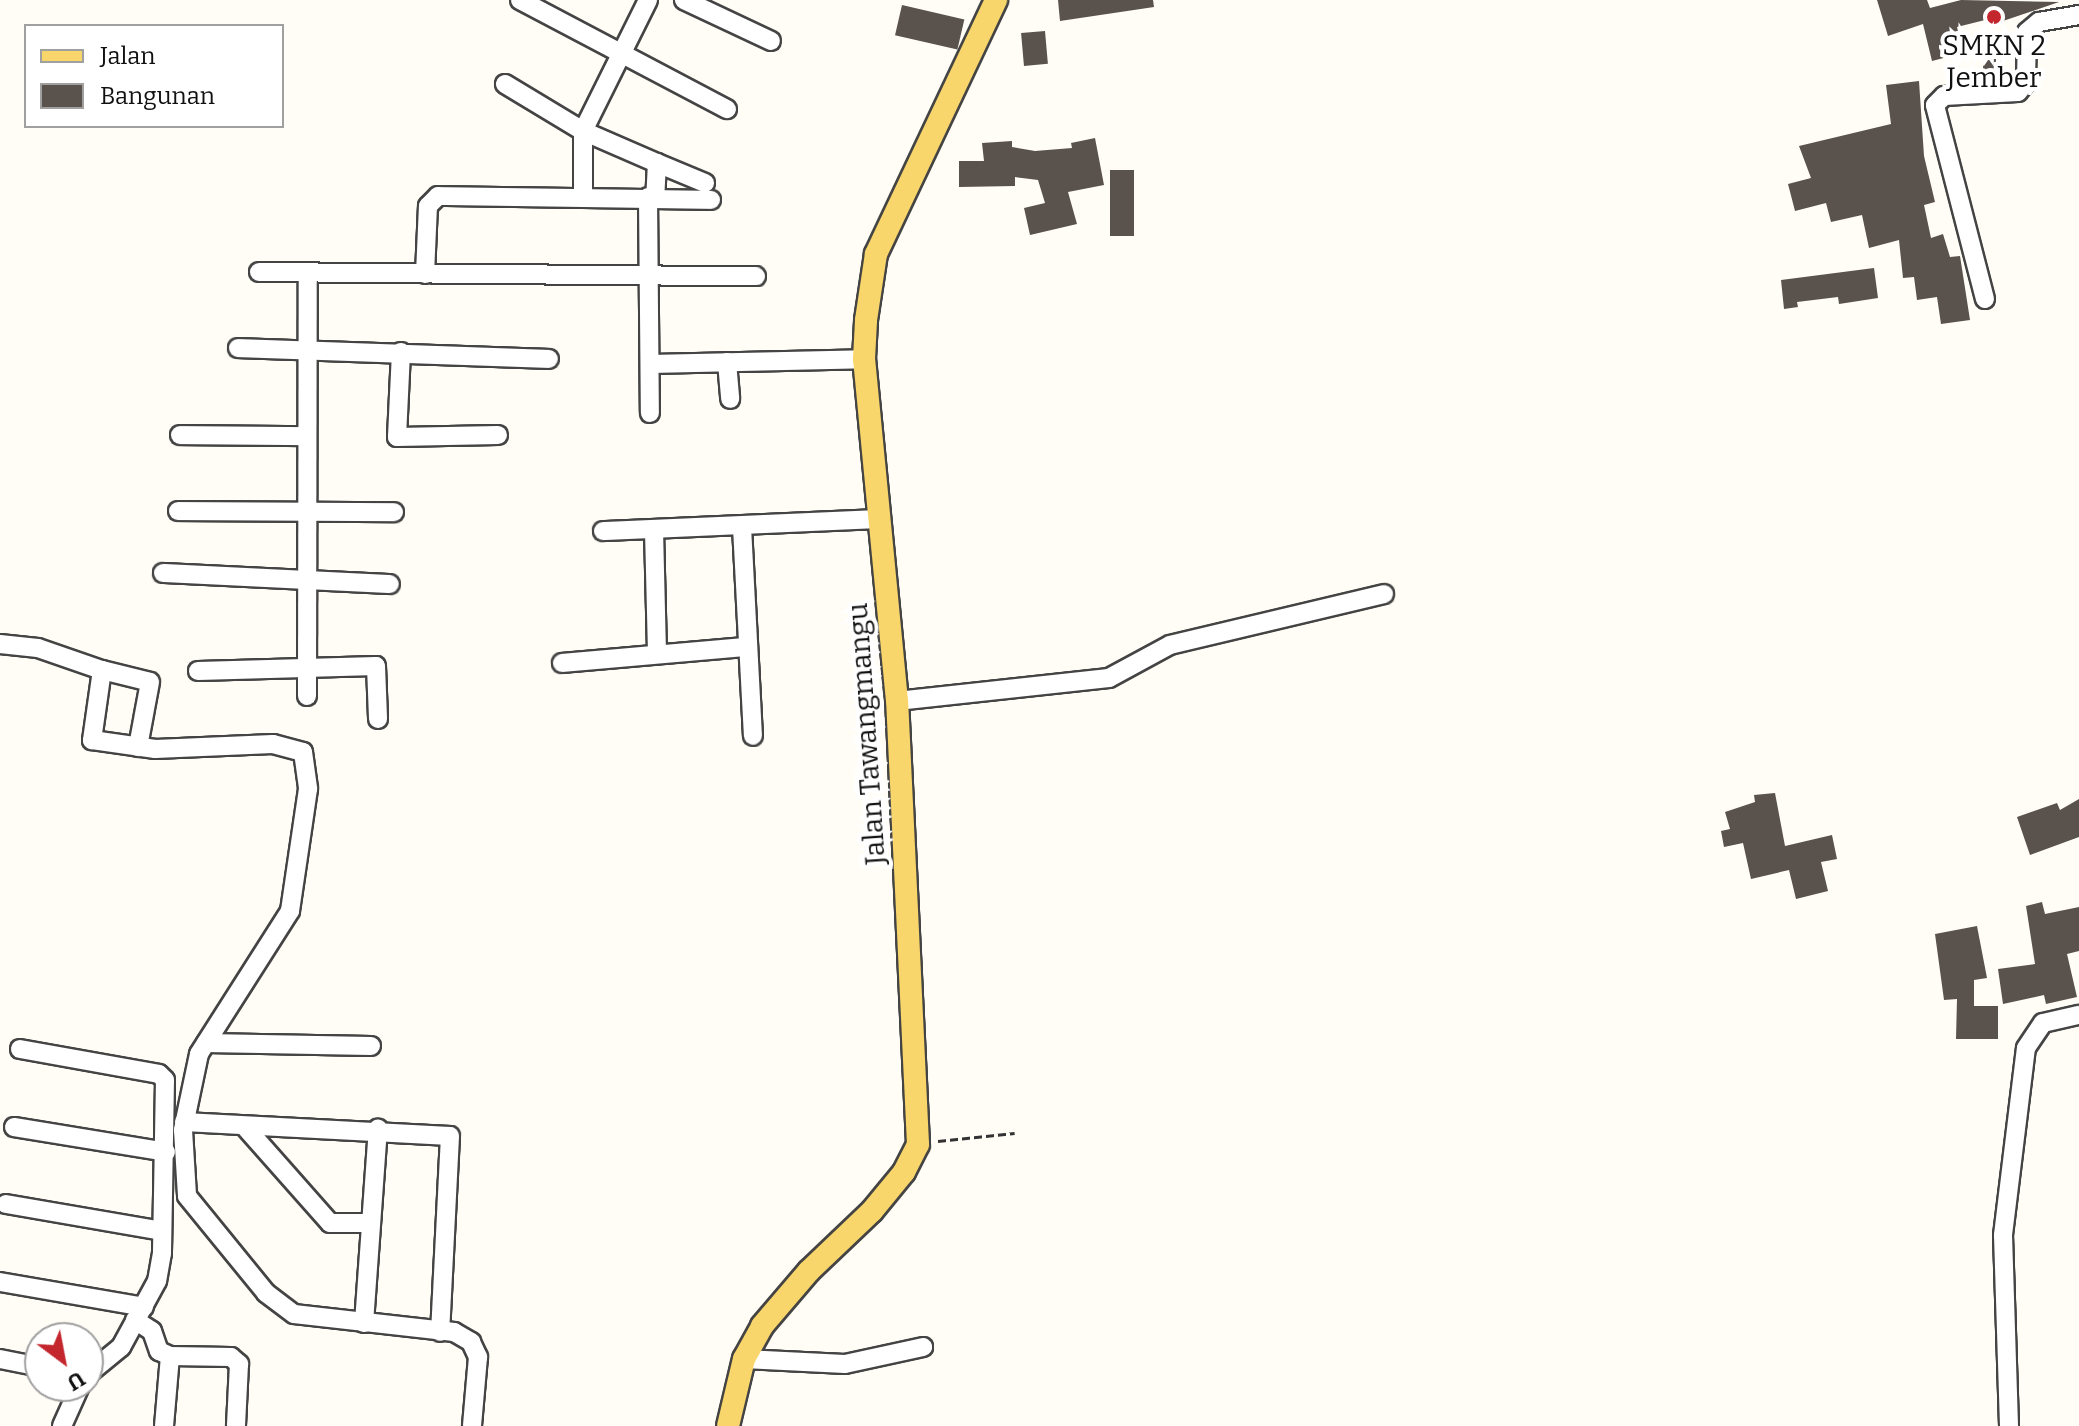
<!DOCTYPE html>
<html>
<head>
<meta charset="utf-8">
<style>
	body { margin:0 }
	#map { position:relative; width:2079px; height:1426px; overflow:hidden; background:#fffdf5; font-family:Bitter,serif }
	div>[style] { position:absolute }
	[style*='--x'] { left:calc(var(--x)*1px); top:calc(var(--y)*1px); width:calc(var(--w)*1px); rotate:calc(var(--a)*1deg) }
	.building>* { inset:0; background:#5a524d; transform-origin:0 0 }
	.path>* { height:3px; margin-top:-1.5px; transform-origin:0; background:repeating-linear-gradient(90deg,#333 0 8px,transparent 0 12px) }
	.roads { filter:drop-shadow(2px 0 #444) drop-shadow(-2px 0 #444) drop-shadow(0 2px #444) drop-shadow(0 -2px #444) }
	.minor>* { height:18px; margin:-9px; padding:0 9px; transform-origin:9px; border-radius:9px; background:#fff }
	.major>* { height:22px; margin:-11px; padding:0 11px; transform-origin:11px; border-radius:11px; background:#f9d66b }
	.dots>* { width:22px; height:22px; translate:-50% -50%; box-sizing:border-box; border:4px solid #fff; border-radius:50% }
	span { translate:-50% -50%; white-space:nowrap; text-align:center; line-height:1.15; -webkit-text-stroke:8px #fff; paint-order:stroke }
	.poi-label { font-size:28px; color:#111 }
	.street-label { font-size:28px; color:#111 }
	.legend { position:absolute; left:24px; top:24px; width:260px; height:104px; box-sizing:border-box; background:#fff; border:2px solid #a0a0a0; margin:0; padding:10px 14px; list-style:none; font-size:24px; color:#111 }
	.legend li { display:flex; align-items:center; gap:16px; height:40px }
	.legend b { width:40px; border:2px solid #a0a0a0 }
	.north { position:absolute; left:24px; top:1322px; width:80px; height:80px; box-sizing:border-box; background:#fff; border:2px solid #a0a0a0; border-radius:50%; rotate:148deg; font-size:22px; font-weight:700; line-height:32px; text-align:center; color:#111 }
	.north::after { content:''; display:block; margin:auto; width:28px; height:36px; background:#c4262e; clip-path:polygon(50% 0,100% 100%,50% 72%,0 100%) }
</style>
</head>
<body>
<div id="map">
	<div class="building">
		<i style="clip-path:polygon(1058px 0,1153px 0,1154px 7px,1060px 21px)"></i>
		<i style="clip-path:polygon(1877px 0,1927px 0,1930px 8px,1961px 0,2059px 2px,2003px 21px,2001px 16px,1957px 27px,1963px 53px,1932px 61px,1923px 24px,1888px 36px)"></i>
		<i style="left:902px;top:5px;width:64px;height:31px;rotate:13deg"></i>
		<i style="left:1045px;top:31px;width:33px;height:24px;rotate:85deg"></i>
		<i style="left:1983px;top:59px;width:18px;height:23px"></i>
		<i style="clip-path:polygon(1919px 81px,1924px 156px,1935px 202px,1924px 205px,1931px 238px,1943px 234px,1950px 257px,1960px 256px,1970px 320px,1941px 324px,1937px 297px,1917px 300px,1914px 277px,1903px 278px,1899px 240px,1869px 248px,1862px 215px,1831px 222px,1826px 203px,1795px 211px,1788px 184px,1811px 178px,1799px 146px,1891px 124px,1886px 85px)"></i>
		<i style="clip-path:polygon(1095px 138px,1104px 185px,1068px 192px,1077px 224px,1030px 235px,1024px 208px,1045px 203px,1038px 180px,1015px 177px,1015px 186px,959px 187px,959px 161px,984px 161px,982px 143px,1012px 141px,1012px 147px,1035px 151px,1072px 148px,1071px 143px)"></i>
		<i style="left:1134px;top:170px;width:66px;height:24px;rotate:90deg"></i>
		<i style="clip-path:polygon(1874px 268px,1878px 298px,1839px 304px,1838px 297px,1797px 302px,1798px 307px,1784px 309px,1781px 280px)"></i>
		<i style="clip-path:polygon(1775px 793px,1785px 846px,1832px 835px,1837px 859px,1821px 862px,1828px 891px,1796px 899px,1789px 870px,1751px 879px,1743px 843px,1724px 847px,1721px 831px,1730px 829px,1725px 812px,1755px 802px,1754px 795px)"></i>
		<i style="clip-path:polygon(2079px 799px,2079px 837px,2030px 855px,2017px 817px,2057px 803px,2060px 810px)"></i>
		<i style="clip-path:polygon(2042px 902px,2045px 914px,2079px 907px,2079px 951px,2067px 954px,2077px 997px,2046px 1004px,2044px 995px,2003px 1004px,1998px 969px,2035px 964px,2026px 906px)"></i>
		<i style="clip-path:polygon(1977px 926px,1987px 978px,1974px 980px,1974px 1006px,1998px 1006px,1998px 1039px,1956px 1039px,1957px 999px,1944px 1000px,1935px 934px)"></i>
	</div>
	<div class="path">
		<i style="--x:938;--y:1141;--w:77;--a:-5.9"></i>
	</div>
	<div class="roads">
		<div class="minor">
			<i style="--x:520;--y:0;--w:234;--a:27.8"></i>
			<i style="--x:684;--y:0;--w:96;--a:25.2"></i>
			<i style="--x:505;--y:84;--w:91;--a:31.1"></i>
			<i style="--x:583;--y:131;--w:81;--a:23.4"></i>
			<i style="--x:657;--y:163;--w:34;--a:93"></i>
			<i style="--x:657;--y:163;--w:52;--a:22.6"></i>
			<i style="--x:648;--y:197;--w:216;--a:89.5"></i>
			<i style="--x:583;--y:198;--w:67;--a:-90"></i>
			<i style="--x:583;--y:131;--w:146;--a:-63.6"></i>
			<i style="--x:259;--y:272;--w:497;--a:0.5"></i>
			<i style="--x:425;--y:274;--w:68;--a:-87.5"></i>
			<i style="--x:428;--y:206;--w:14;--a:-45"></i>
			<i style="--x:438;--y:196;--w:273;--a:0.8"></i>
			<i style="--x:1985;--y:299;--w:200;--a:-104.5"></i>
			<i style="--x:1935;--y:105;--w:13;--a:-45"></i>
			<i style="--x:1944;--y:96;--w:74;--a:-3.1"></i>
			<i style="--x:2018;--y:92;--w:13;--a:-51"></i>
			<i style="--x:2026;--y:82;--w:50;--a:-88.9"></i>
			<i style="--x:2027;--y:32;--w:16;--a:-40"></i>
			<i style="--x:2039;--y:22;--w:41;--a:-9.9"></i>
			<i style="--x:238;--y:348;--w:311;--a:2"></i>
			<i style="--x:401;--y:352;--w:85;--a:92.7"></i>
			<i style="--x:397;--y:437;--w:101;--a:-1.1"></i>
			<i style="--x:727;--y:362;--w:37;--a:85"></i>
			<i style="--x:650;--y:364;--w:214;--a:-1.3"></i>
			<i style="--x:180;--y:435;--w:126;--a:0.5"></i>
			<i style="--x:178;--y:511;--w:216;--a:0.3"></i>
			<i style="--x:742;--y:527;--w:209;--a:87"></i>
			<i style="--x:654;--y:530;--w:124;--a:88.6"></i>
			<i style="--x:603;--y:531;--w:278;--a:-2.5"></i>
			<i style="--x:163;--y:573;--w:227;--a:2.8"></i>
			<i style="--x:0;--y:644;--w:38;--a:6"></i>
			<i style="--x:38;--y:648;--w:68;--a:19"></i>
			<i style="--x:102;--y:670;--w:71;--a:98.1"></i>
			<i style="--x:92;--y:740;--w:64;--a:8.1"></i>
			<i style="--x:155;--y:749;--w:118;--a:-2.4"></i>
			<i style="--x:273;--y:744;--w:31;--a:15"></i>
			<i style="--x:303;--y:752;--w:37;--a:82"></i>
			<i style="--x:308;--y:789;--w:123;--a:98.4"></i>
			<i style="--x:290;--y:911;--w:169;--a:122.5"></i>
			<i style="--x:199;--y:1054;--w:78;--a:101.9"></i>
			<i style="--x:183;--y:1130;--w:66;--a:86.5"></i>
			<i style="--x:187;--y:1196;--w:125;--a:50.8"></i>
			<i style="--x:266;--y:1293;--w:35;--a:37"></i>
			<i style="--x:294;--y:1314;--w:161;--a:6.4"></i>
			<i style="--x:454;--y:1332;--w:20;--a:30"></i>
			<i style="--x:471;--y:1342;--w:17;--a:65"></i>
			<i style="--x:478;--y:1357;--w:69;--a:95"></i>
			<i style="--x:562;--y:663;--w:183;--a:-5"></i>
			<i style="--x:102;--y:670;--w:49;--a:14"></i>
			<i style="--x:150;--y:682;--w:66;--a:100.5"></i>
			<i style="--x:198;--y:671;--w:178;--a:-1.6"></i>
			<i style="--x:376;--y:666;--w:53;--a:87.8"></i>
			<i style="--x:307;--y:696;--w:423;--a:-89.9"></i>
			<i style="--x:897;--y:701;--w:213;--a:-6.2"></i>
			<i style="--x:1109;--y:678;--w:69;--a:-28.4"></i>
			<i style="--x:1170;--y:645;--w:220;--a:-13.4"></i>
			<i style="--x:206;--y:1043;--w:165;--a:1"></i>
			<i style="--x:20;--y:1049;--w:141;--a:10.2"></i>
			<i style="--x:159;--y:1074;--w:8;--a:45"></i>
			<i style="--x:165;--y:1080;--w:173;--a:91"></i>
			<i style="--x:162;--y:1253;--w:28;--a:100"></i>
			<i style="--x:157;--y:1281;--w:75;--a:118.6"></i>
			<i style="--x:121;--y:1347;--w:43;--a:140.7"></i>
			<i style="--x:184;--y:1122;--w:266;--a:3"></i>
			<i style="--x:450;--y:1136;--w:196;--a:92.9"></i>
			<i style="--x:14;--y:1127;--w:154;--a:9.3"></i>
			<i style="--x:246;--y:1128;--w:127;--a:48.5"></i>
			<i style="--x:330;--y:1223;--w:41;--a:0"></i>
			<i style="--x:6;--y:1204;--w:158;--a:9.8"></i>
			<i style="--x:0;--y:1282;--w:146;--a:9.8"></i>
			<i style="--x:135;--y:1320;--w:20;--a:33"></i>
			<i style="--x:152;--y:1331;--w:21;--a:71"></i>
			<i style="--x:159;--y:1351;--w:12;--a:24"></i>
			<i style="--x:170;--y:1356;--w:61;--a:0.9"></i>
			<i style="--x:231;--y:1357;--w:11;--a:41"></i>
			<i style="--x:239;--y:1364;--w:62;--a:92.8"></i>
			<i style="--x:364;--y:1323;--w:195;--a:-85.9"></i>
			<i style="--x:0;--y:1359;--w:41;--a:11.3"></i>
			<i style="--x:744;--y:1359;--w:101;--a:2.8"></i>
			<i style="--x:845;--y:1364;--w:80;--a:-12.3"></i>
			<i style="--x:62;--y:1426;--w:44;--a:-65.8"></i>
			<i style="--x:164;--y:1426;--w:70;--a:-85.1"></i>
			<i style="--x:2009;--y:1426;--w:191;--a:-91.8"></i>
			<i style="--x:2003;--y:1235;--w:188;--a:-83"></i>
			<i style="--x:2026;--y:1048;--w:30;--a:-56"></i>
			<i style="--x:2043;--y:1023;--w:37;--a:-13"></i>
		</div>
		<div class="major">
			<i style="--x:728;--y:1426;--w:69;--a:-76.6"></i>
			<i style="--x:744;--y:1359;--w:38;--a:-61"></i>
			<i style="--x:762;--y:1326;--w:72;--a:-49.5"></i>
			<i style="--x:809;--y:1271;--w:87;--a:-43.6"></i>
			<i style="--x:872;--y:1211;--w:50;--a:-50.6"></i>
			<i style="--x:904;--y:1172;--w:31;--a:-63"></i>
			<i style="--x:918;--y:1144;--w:443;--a:-92.7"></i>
			<i style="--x:897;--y:701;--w:344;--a:-95.5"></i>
			<i style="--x:864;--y:359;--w:39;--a:-87"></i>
			<i style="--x:866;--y:320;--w:67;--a:-81.4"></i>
			<i style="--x:876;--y:254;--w:281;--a:-64.7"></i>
		</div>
	</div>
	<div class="dots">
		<i style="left:1994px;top:17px;background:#c4262e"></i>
	</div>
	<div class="poi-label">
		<span style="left:1994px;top:62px">SMKN 2<br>Jember</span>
	</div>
	<div class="street-label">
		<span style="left:867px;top:734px;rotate:-94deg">Jalan Tawangmangu</span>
	</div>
	<ul class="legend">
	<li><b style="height:10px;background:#f9d66b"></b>Jalan</li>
	<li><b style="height:22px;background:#5a524d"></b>Bangunan</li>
	</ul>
	<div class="north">U</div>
</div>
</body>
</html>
